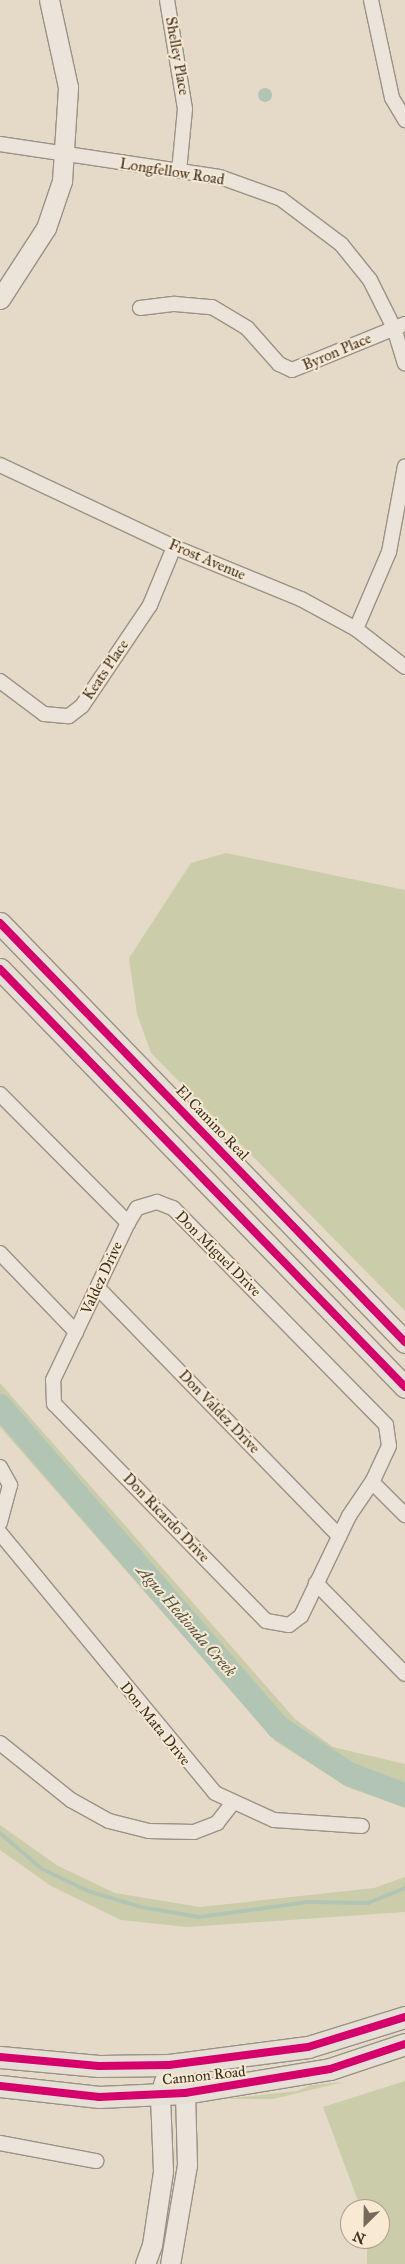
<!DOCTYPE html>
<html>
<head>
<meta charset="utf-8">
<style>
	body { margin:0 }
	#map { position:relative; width:405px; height:2264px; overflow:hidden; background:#e5dac7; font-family:"IM FELL Great Primer",serif }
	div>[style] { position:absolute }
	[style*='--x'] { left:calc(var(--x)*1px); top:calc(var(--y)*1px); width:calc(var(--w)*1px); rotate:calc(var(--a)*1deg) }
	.green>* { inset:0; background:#cbcdaa }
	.water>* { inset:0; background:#b2c5b4 }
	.round { border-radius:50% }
	.stream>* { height:4px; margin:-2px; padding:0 2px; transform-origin:2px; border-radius:2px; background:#b2c5b4 }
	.river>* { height:24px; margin:-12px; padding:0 12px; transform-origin:12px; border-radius:12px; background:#b2c5b4 }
	.roads { filter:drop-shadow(1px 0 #9a9286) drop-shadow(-1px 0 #9a9286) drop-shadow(0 1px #9a9286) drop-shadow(0 -1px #9a9286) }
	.street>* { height:14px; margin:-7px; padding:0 7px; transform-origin:7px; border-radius:7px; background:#eae4db }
	.secondary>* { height:19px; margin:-9.5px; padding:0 9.5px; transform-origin:9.5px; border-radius:9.5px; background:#eae4db }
	.primary>* { height:21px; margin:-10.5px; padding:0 10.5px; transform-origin:10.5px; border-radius:10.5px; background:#e6dfd5 }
	.cycleway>* { height:8px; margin:-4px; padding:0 4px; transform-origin:4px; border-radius:4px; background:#d6006c }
	span { translate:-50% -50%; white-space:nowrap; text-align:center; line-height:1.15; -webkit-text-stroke:4px #f7e9d2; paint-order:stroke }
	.street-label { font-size:15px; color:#3a2e1f }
	.water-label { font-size:16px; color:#525242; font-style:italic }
	.north { position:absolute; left:340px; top:2199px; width:50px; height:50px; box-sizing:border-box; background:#f7e9d2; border:1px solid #ab9e8a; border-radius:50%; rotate:203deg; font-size:14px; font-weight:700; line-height:20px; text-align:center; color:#3a2e1f }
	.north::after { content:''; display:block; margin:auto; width:18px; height:22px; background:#766a5a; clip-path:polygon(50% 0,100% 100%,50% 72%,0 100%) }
</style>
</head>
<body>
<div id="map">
	<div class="green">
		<i style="clip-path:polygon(226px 853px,405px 890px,405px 1311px,151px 1053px,137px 1014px,129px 958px,191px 863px)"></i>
		<i style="clip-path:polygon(0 1383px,295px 1719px,333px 1747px,405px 1764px,405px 1808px,347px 1787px,275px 1741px,0 1427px)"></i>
		<i style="clip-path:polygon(0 1825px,58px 1866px,115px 1893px,200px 1907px,374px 1888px,405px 1877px,405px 1912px,187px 1927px,121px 1920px,51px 1886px,0 1850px)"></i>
		<i style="clip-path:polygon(405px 2081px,405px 2264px,367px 2264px,367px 2239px,380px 2239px,380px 2209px,361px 2209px,323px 2107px)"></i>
		<i style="clip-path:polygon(344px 2082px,273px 2099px,224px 2099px,297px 2091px,311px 2085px)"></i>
	</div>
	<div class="water">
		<i class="round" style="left:258px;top:88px;width:14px;height:14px"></i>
	</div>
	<div class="stream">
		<i style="--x:0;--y:1833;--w:55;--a:40.6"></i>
		<i style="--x:42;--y:1869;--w:51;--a:25.6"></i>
		<i style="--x:88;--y:1891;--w:55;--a:16.8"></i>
		<i style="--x:141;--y:1907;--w:59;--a:9.8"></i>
		<i style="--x:199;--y:1917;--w:110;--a:-7.8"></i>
		<i style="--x:308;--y:1902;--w:60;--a:1"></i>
		<i style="--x:368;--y:1903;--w:40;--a:-22"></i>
	</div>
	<div class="river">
		<i style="--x:0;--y:1406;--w:425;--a:49.1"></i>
		<i style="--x:278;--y:1727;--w:85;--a:33.5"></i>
		<i style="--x:349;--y:1774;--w:60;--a:20.6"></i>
	</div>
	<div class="roads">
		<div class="street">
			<i style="--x:167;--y:0;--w:110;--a:80.6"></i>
			<i style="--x:185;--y:109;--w:62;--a:95.5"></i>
			<i style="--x:371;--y:0;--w:100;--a:77.9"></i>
			<i style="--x:392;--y:98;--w:26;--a:59"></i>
			<i style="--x:0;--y:144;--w:222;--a:8.5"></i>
			<i style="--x:220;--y:177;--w:65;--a:19.8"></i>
			<i style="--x:281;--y:199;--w:75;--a:36.9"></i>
			<i style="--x:341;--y:244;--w:46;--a:51.1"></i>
			<i style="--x:370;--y:280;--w:54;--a:63.4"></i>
			<i style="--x:394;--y:328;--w:37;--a:73"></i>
			<i style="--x:140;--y:308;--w:35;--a:-7"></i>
			<i style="--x:175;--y:304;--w:37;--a:5"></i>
			<i style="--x:212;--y:307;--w:41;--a:31"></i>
			<i style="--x:247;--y:328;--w:48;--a:48.4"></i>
			<i style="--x:279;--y:364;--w:14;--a:25"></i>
			<i style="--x:292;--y:370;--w:122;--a:-22.2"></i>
			<i style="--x:0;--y:465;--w:192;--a:25.2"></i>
			<i style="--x:174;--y:547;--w:137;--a:22.3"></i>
			<i style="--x:301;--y:599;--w:63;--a:28.6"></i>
			<i style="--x:356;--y:629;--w:62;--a:37.8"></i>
			<i style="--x:356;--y:629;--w:84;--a:-66.8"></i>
			<i style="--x:389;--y:552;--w:87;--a:-79.5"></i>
			<i style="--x:0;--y:681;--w:55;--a:36.9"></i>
			<i style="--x:44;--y:714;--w:25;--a:5"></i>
			<i style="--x:69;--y:716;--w:16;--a:-38"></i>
			<i style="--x:82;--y:706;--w:122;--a:-56"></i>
			<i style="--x:150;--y:605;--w:63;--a:-67.5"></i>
			<i style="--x:0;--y:1094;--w:182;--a:45.2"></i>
			<i style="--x:157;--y:1202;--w:17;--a:21"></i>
			<i style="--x:173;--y:1208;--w:304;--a:45.5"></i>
			<i style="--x:386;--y:1425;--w:21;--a:82"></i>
			<i style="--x:389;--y:1446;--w:40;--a:115"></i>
			<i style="--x:372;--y:1482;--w:41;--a:124.1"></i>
			<i style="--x:349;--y:1516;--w:111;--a:115.6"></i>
			<i style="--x:301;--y:1616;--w:15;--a:143"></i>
			<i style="--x:289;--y:1625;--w:23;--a:-170"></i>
			<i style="--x:266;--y:1621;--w:303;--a:-134.3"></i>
			<i style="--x:54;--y:1404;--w:24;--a:-92"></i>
			<i style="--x:53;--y:1380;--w:174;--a:-64.5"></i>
			<i style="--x:128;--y:1223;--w:17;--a:-59"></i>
			<i style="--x:137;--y:1208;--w:21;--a:-17"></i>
			<i style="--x:0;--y:1253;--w:110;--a:46.1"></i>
			<i style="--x:98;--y:1288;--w:346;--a:45.8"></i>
			<i style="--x:0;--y:1467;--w:21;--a:61"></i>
			<i style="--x:10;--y:1485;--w:39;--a:105"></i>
			<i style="--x:372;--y:1482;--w:47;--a:45"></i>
			<i style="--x:0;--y:1533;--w:337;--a:50.4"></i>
			<i style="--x:215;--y:1793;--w:65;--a:24.6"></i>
			<i style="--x:274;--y:1820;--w:88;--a:3.9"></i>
			<i style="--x:316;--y:1583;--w:127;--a:45.6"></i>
			<i style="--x:0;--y:1743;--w:91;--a:38.8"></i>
			<i style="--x:71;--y:1800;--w:43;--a:28.9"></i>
			<i style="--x:109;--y:1821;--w:41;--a:14"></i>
			<i style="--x:149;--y:1831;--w:45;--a:1.3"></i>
			<i style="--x:194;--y:1832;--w:25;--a:-21"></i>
			<i style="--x:217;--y:1823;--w:24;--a:-52"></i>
			<i style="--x:0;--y:2143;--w:98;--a:10.6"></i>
		</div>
		<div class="secondary">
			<i style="--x:0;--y:299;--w:85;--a:-57.1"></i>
			<i style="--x:46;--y:228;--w:50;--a:-71.2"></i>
			<i style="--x:62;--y:181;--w:94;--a:-86.3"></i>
			<i style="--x:68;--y:87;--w:89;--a:-102.3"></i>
			<i style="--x:169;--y:2065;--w:32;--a:60"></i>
			<i style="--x:185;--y:2093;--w:72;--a:88.4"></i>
			<i style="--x:187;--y:2165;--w:100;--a:99.7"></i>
			<i style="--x:145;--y:2264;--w:20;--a:-70"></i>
			<i style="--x:152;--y:2245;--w:75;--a:-81.5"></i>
			<i style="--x:163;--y:2171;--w:76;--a:-92.3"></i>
			<i style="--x:160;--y:2095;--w:15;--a:-74"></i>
		</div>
		<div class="primary">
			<i style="--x:0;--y:923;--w:583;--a:45.97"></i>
			<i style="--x:0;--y:969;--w:582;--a:45.9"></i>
			<i style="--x:0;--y:2057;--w:99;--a:5.2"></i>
			<i style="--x:99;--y:2066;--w:70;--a:-0.8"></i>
			<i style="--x:169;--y:2065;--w:140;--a:-7.4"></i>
			<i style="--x:308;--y:2047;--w:102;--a:-17.2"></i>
			<i style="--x:0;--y:2086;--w:100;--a:6.3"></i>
			<i style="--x:99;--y:2097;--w:86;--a:-2.7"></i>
			<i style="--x:185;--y:2093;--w:147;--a:-9.4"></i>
			<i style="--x:330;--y:2069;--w:79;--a:-18.4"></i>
		</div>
	</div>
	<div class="cycleway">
		<i style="--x:0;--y:923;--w:583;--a:45.97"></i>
		<i style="--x:0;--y:969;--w:582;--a:45.9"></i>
		<i style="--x:0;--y:2057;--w:99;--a:5.2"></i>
		<i style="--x:99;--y:2066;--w:70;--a:-0.8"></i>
		<i style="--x:169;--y:2065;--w:140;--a:-7.4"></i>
		<i style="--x:308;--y:2047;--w:102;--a:-17.2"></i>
		<i style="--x:0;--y:2086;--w:100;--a:6.3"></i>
		<i style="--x:99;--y:2097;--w:86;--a:-2.7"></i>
		<i style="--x:185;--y:2093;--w:147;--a:-9.4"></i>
		<i style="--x:330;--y:2069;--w:79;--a:-18.4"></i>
	</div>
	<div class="street-label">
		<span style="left:177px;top:56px;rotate:80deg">Shelley Place</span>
		<span style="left:172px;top:172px;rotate:9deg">Longfellow Road</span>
		<span style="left:337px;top:352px;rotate:-23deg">Byron Place</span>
		<span style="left:207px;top:560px;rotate:23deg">Frost Avenue</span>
		<span style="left:106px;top:670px;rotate:-56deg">Keats Place</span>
		<span style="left:212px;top:1123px;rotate:46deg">El Camino Real</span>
		<span style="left:218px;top:1254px;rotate:45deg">Don Miguel Drive</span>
		<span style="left:102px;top:1278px;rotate:-65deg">Valdez Drive</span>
		<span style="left:219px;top:1412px;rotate:46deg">Don Valdez Drive</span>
		<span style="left:166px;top:1518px;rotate:46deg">Don Ricardo Drive</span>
		<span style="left:155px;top:1724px;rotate:51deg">Don Mata Drive</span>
		<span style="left:204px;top:2076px;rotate:-6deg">Cannon Road</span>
	</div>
	<div class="water-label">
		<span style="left:186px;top:1621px;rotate:49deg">Agua Hedionda Creek</span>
	</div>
	<div class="north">N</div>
</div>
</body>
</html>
